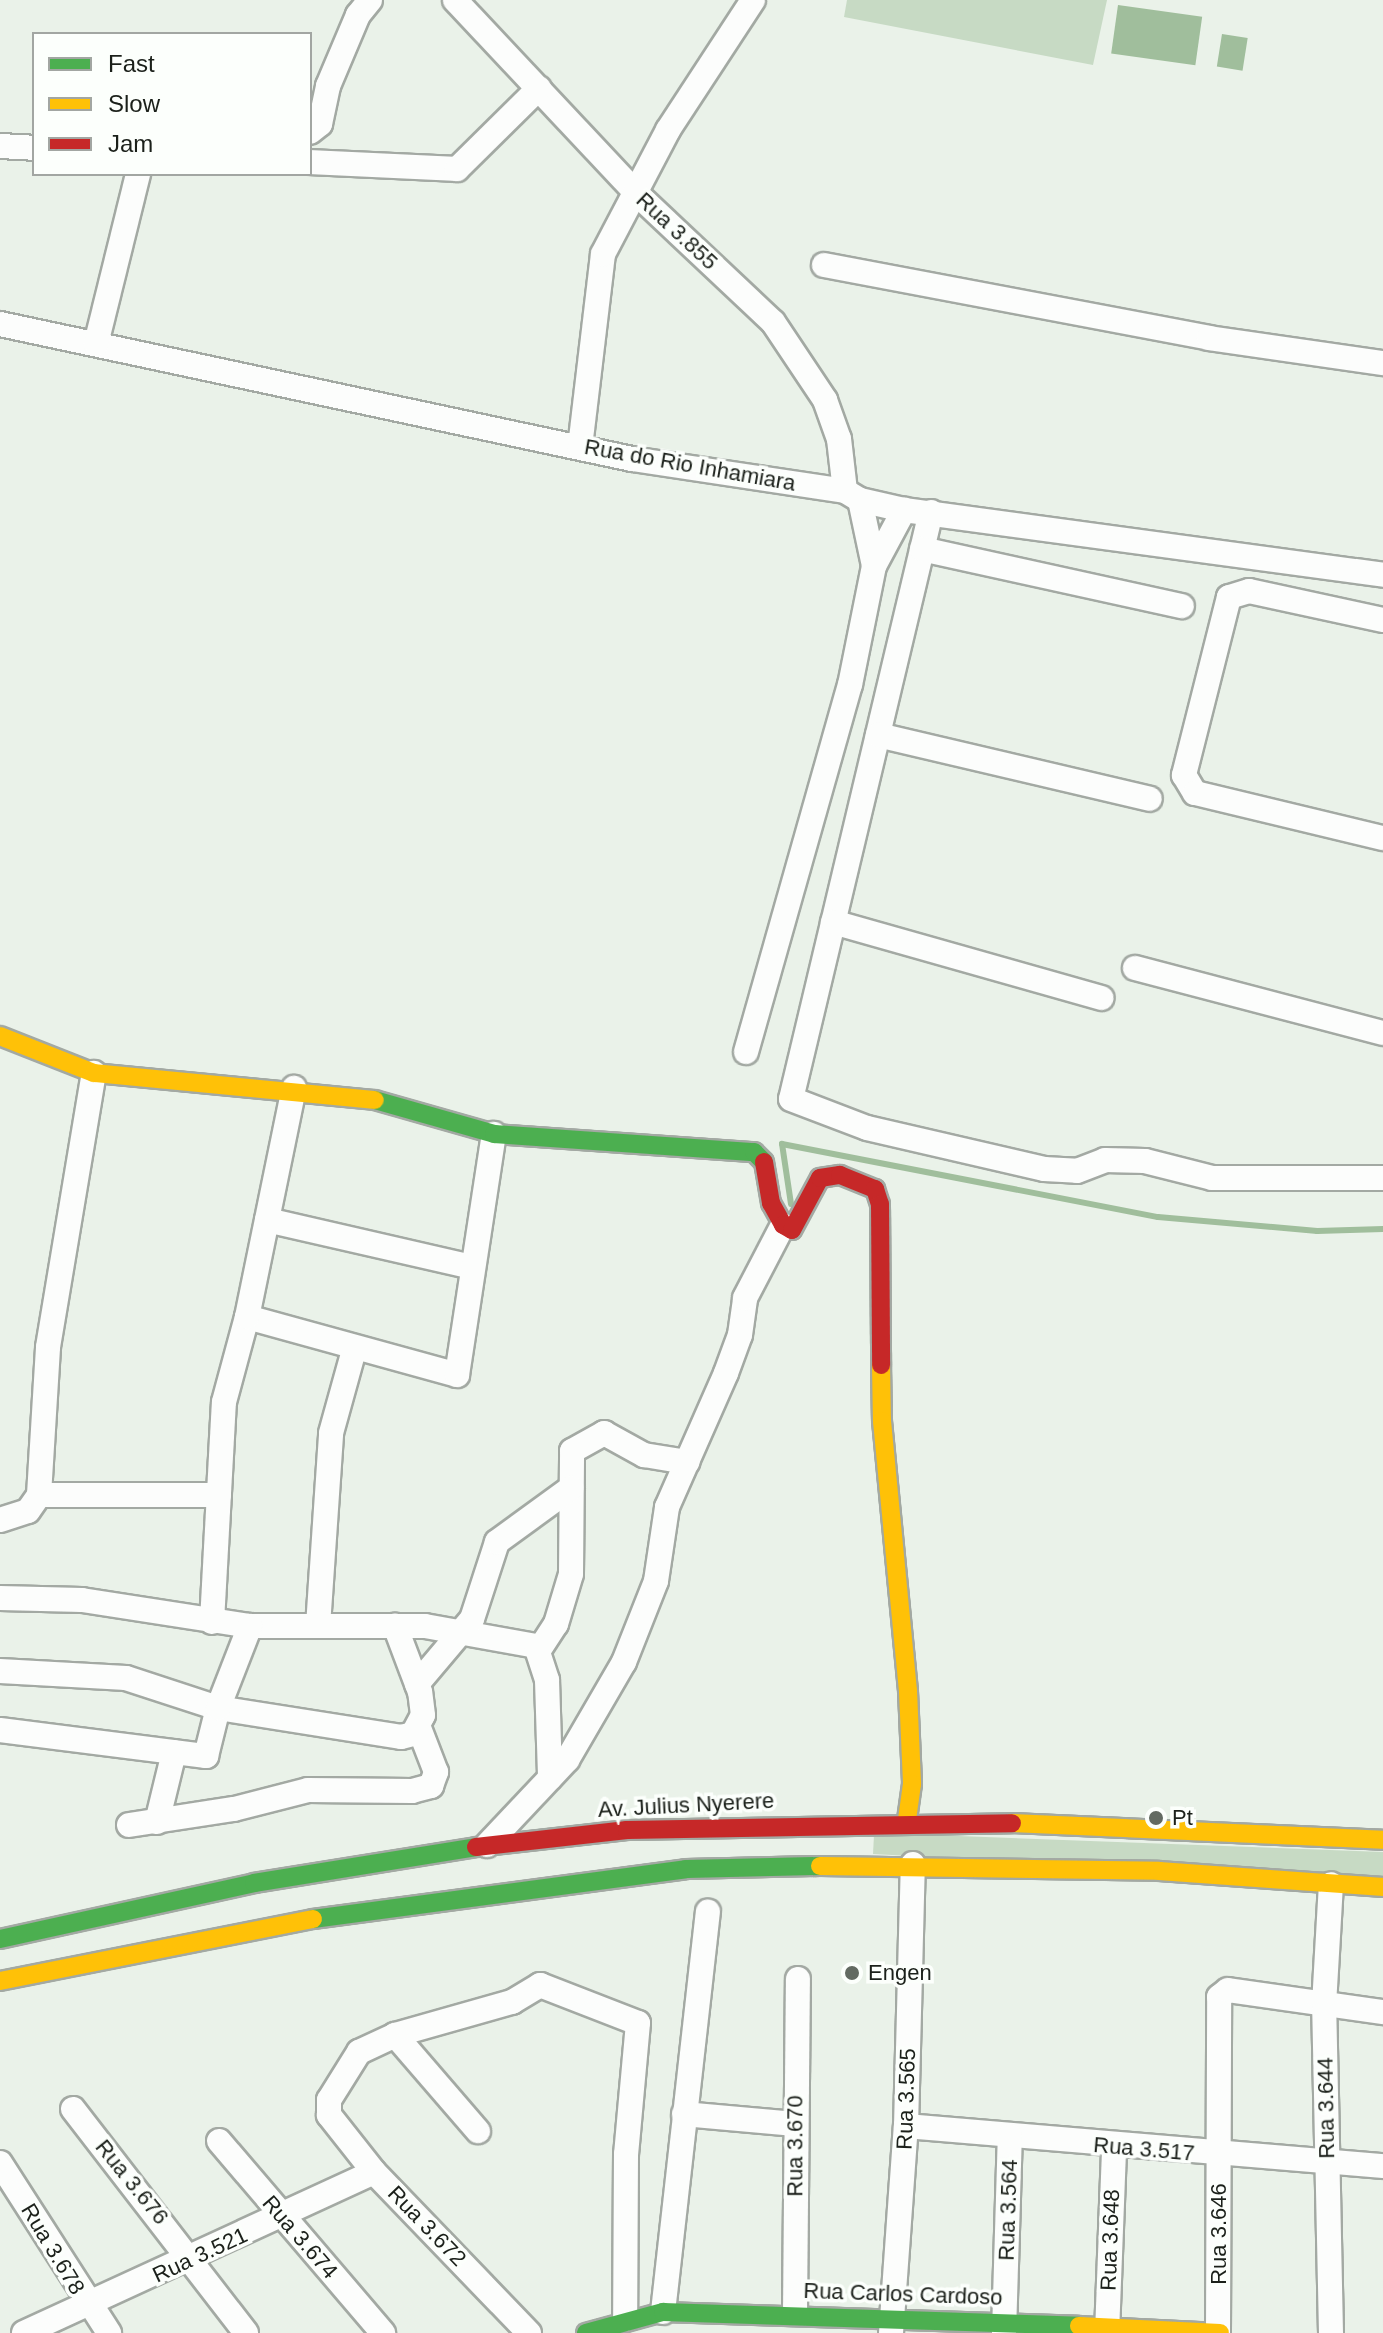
<!DOCTYPE html>
<html>
<head>
<meta charset="utf-8">
<style>
	body { margin:0 }
	#map { position:relative; width:1383px; height:2333px; overflow:hidden; background:#eaf2e9; font-family:Arial,sans-serif }
	div>[style] { position:absolute }
	[style*='--x'] { left:calc(var(--x)*1px); top:calc(var(--y)*1px); width:calc(var(--w)*1px); rotate:calc(var(--a)*1deg) }
	.green>* { inset:0; background:#c7dac4 }
	.water>* { inset:0; background:#a0be9c; transform-origin:0 0 }
	.stream>* { height:6px; margin:-3px; padding:0 3px; transform-origin:3px; border-radius:3px; background:#a0be9c }
	.roads { filter:drop-shadow(2px 0 #a3a9a3) drop-shadow(-2px 0 #a3a9a3) drop-shadow(0 2px #a3a9a3) drop-shadow(0 -2px #a3a9a3) }
	.street>* { height:24px; margin:-12px; padding:0 12px; transform-origin:12px; border-radius:12px; background:#fcfdfc }
	.fast>* { height:18px; margin:-9px; padding:0 9px; transform-origin:9px; border-radius:9px; background:#4caf50 }
	.slow>* { height:18px; margin:-9px; padding:0 9px; transform-origin:9px; border-radius:9px; background:#ffc107 }
	.jam>* { height:18px; margin:-9px; padding:0 9px; transform-origin:9px; border-radius:9px; background:#c62828 }
	.dots>* { width:22px; height:22px; translate:-50% -50%; box-sizing:border-box; border:4px solid #fcfffc; border-radius:50% }
	span { translate:-50% -50%; white-space:nowrap; text-align:center; line-height:1.15; -webkit-text-stroke:7px #fcfffc; paint-order:stroke }
	.street-label { font-size:22px; color:#1b201a }
	.poi-label { font-size:22px; color:#1b201a }
	.left { translate:0 -50%; text-align:left }
	.legend { position:absolute; left:32px; top:32px; width:280px; height:144px; box-sizing:border-box; background:#fcfffc; border:2px solid #a2a6a2; margin:0; padding:10px 14px; list-style:none; font-size:24px; color:#1b201a }
	.legend li { display:flex; align-items:center; gap:16px; height:40px }
	.legend b { width:40px; border:2px solid #a2a6a2 }
</style>
</head>
<body>
<div id="map">
	<div class="green">
		<i style="clip-path:polygon(847px 0,1107px 0,1093px 65px,844px 17px)"></i>
		<i style="clip-path:polygon(880px 1833px,1383px 1852px,1383px 1881px,873px 1854px,874px 1835px)"></i>
	</div>
	<div class="water">
		<i style="left:1118px;top:5px;width:85px;height:49px;rotate:8deg"></i>
		<i style="left:1222px;top:34px;width:26px;height:33px;rotate:9deg"></i>
	</div>
	<div class="stream">
		<i style="--x:791;--y:1204;--w:61;--a:-98.5"></i>
		<i style="--x:782;--y:1144;--w:383;--a:11"></i>
		<i style="--x:1158;--y:1217;--w:160;--a:5"></i>
		<i style="--x:1317;--y:1231;--w:66;--a:-1.7"></i>
	</div>
	<div class="roads">
		<div class="street">
			<i style="--x:455;--y:0;--w:267;--a:46.8"></i>
			<i style="--x:638;--y:195;--w:185;--a:43.3"></i>
			<i style="--x:773;--y:322;--w:94;--a:56.3"></i>
			<i style="--x:825;--y:400;--w:41;--a:70.3"></i>
			<i style="--x:839;--y:439;--w:52;--a:83.4"></i>
			<i style="--x:310;--y:132;--w:13;--a:-39"></i>
			<i style="--x:320;--y:124;--w:39;--a:-78"></i>
			<i style="--x:328;--y:86;--w:77;--a:-67.1"></i>
			<i style="--x:358;--y:15;--w:19;--a:-51"></i>
			<i style="--x:0;--y:146;--w:34;--a:3"></i>
			<i style="--x:310;--y:162;--w:147;--a:2.7"></i>
			<i style="--x:457;--y:169;--w:115;--a:-44.6"></i>
			<i style="--x:824;--y:265;--w:392;--a:10.7"></i>
			<i style="--x:1209;--y:338;--w:176;--a:8.2"></i>
			<i style="--x:0;--y:324;--w:646;--a:12.06"></i>
			<i style="--x:632;--y:459;--w:215;--a:8.5"></i>
			<i style="--x:845;--y:491;--w:17;--a:31"></i>
			<i style="--x:860;--y:500;--w:45;--a:12.8"></i>
			<i style="--x:904;--y:510;--w:483;--a:7.7"></i>
			<i style="--x:96;--y:344;--w:175;--a:-76.1"></i>
			<i style="--x:580;--y:447;--w:194;--a:-83.2"></i>
			<i style="--x:603;--y:254;--w:140;--a:-62.3"></i>
			<i style="--x:668;--y:130;--w:155;--a:-56.8"></i>
			<i style="--x:860;--y:500;--w:67;--a:78"></i>
			<i style="--x:931;--y:512;--w:603;--a:103.41"></i>
			<i style="--x:791;--y:1099;--w:81;--a:20.9"></i>
			<i style="--x:867;--y:1128;--w:182;--a:13"></i>
			<i style="--x:1044;--y:1169;--w:33;--a:3"></i>
			<i style="--x:1077;--y:1171;--w:30;--a:-21"></i>
			<i style="--x:1105;--y:1160;--w:40;--a:1.4"></i>
			<i style="--x:1145;--y:1161;--w:69;--a:14.2"></i>
			<i style="--x:1212;--y:1178;--w:171;--a:0"></i>
			<i style="--x:922;--y:549;--w:266;--a:12.4"></i>
			<i style="--x:1383;--y:620;--w:137;--a:-167.8"></i>
			<i style="--x:1249;--y:591;--w:21;--a:163"></i>
			<i style="--x:1229;--y:597;--w:184;--a:104.2"></i>
			<i style="--x:1184;--y:775;--w:21;--a:59"></i>
			<i style="--x:1195;--y:793;--w:193;--a:13.5"></i>
			<i style="--x:878;--y:735;--w:279;--a:13.2"></i>
			<i style="--x:833;--y:922;--w:279;--a:15.8"></i>
			<i style="--x:1135;--y:968;--w:256;--a:14.7"></i>
			<i style="--x:746;--y:1052;--w:381;--a:-74.2"></i>
			<i style="--x:850;--y:685;--w:121;--a:-78.6"></i>
			<i style="--x:874;--y:566;--w:64;--a:-61.8"></i>
			<i style="--x:267;--y:1220;--w:211;--a:12.9"></i>
			<i style="--x:247;--y:1317;--w:218;--a:15.4"></i>
			<i style="--x:457;--y:1375;--w:244;--a:-81.3"></i>
			<i style="--x:39;--y:1495;--w:180;--a:0"></i>
			<i style="--x:0;--y:1520;--w:29;--a:-18"></i>
			<i style="--x:28;--y:1511;--w:19;--a:-55"></i>
			<i style="--x:39;--y:1495;--w:148;--a:-86.5"></i>
			<i style="--x:48;--y:1347;--w:278;--a:-80.5"></i>
			<i style="--x:0;--y:1598;--w:82;--a:1.4"></i>
			<i style="--x:82;--y:1600;--w:170;--a:8.8"></i>
			<i style="--x:250;--y:1626;--w:175;--a:0"></i>
			<i style="--x:425;--y:1626;--w:113;--a:10.2"></i>
			<i style="--x:536;--y:1646;--w:36;--a:72"></i>
			<i style="--x:547;--y:1680;--w:98;--a:88.2"></i>
			<i style="--x:212;--y:1622;--w:220;--a:-86.9"></i>
			<i style="--x:224;--y:1402;--w:88;--a:-74.9"></i>
			<i style="--x:247;--y:1317;--w:234;--a:-78.4"></i>
			<i style="--x:318;--y:1626;--w:193;--a:-86.1"></i>
			<i style="--x:331;--y:1433;--w:86;--a:-74.5"></i>
			<i style="--x:539;--y:1650;--w:31;--a:-57"></i>
			<i style="--x:556;--y:1624;--w:52;--a:-73.3"></i>
			<i style="--x:571;--y:1574;--w:123;--a:-89.5"></i>
			<i style="--x:572;--y:1451;--w:37;--a:-29"></i>
			<i style="--x:604;--y:1433;--w:46;--a:28.8"></i>
			<i style="--x:644;--y:1455;--w:44;--a:9.2"></i>
			<i style="--x:0;--y:1671;--w:126;--a:3.2"></i>
			<i style="--x:126;--y:1678;--w:97;--a:18.1"></i>
			<i style="--x:218;--y:1708;--w:185;--a:9"></i>
			<i style="--x:401;--y:1737;--w:12;--a:-14"></i>
			<i style="--x:413;--y:1734;--w:21;--a:-62"></i>
			<i style="--x:423;--y:1715;--w:23;--a:-97"></i>
			<i style="--x:420;--y:1692;--w:71;--a:-110.7"></i>
			<i style="--x:417;--y:1684;--w:85;--a:-49.8"></i>
			<i style="--x:472;--y:1619;--w:81;--a:-72"></i>
			<i style="--x:497;--y:1542;--w:92;--a:-36.1"></i>
			<i style="--x:0;--y:1730;--w:208;--a:7.2"></i>
			<i style="--x:206;--y:1756;--w:49;--a:-76"></i>
			<i style="--x:218;--y:1708;--w:88;--a:-68.7"></i>
			<i style="--x:157;--y:1822;--w:72;--a:-76.3"></i>
			<i style="--x:129;--y:1825;--w:106;--a:-8.7"></i>
			<i style="--x:234;--y:1809;--w:76;--a:-14.4"></i>
			<i style="--x:308;--y:1790;--w:104;--a:0.6"></i>
			<i style="--x:412;--y:1791;--w:20;--a:-15"></i>
			<i style="--x:431;--y:1786;--w:15;--a:-70"></i>
			<i style="--x:436;--y:1772;--w:47;--a:-111.1"></i>
			<i style="--x:487;--y:1845;--w:117;--a:-46.7"></i>
			<i style="--x:567;--y:1760;--w:113;--a:-59.8"></i>
			<i style="--x:624;--y:1662;--w:87;--a:-68.4"></i>
			<i style="--x:656;--y:1581;--w:75;--a:-81.5"></i>
			<i style="--x:667;--y:1507;--w:146;--a:-66.2"></i>
			<i style="--x:726;--y:1373;--w:40;--a:-69.8"></i>
			<i style="--x:740;--y:1335;--w:37;--a:-82"></i>
			<i style="--x:745;--y:1298;--w:82;--a:-62.5"></i>
			<i style="--x:395;--y:2035;--w:127;--a:49.2"></i>
			<i style="--x:73;--y:2109;--w:283;--a:52.3"></i>
			<i style="--x:684;--y:2114;--w:111;--a:5.1"></i>
			<i style="--x:906;--y:2126;--w:479;--a:4.8"></i>
			<i style="--x:219;--y:2141;--w:253;--a:49.5"></i>
			<i style="--x:0;--y:2163;--w:202;--a:57.3"></i>
			<i style="--x:663;--y:2312;--w:403;--a:-83.6"></i>
			<i style="--x:795;--y:2313;--w:334;--a:-89.5"></i>
			<i style="--x:24;--y:2333;--w:385;--a:-24.7"></i>
			<i style="--x:529;--y:2333;--w:223;--a:-133.9"></i>
			<i style="--x:374;--y:2172;--w:73;--a:-128.3"></i>
			<i style="--x:329;--y:2115;--w:15;--a:-90"></i>
			<i style="--x:329;--y:2100;--w:57;--a:-58"></i>
			<i style="--x:359;--y:2052;--w:40;--a:-25"></i>
			<i style="--x:395;--y:2035;--w:122;--a:-15.8"></i>
			<i style="--x:512;--y:2002;--w:33;--a:-31"></i>
			<i style="--x:540;--y:1985;--w:105;--a:21.2"></i>
			<i style="--x:638;--y:2023;--w:132;--a:95.2"></i>
			<i style="--x:626;--y:2154;--w:165;--a:90.3"></i>
			<i style="--x:891;--y:2333;--w:208;--a:-85.9"></i>
			<i style="--x:906;--y:2126;--w:262;--a:-88.5"></i>
			<i style="--x:1004;--y:2333;--w:197;--a:-88.3"></i>
			<i style="--x:1107;--y:2333;--w:186;--a:-87.8"></i>
			<i style="--x:1218;--y:2333;--w:336;--a:-89.8"></i>
			<i style="--x:1219;--y:1997;--w:11;--a:-38"></i>
			<i style="--x:1228;--y:1990;--w:157;--a:8.1"></i>
			<i style="--x:1331;--y:2333;--w:328;--a:-91.2"></i>
			<i style="--x:1324;--y:2005;--w:121;--a:-86.7"></i>
		</div>
		<div class="fast">
			<i style="--x:375;--y:1100;--w:124;--a:15.9"></i>
			<i style="--x:494;--y:1134;--w:261;--a:4"></i>
			<i style="--x:754;--y:1152;--w:14;--a:45"></i>
			<i style="--x:313;--y:1919;--w:376;--a:-7.6"></i>
			<i style="--x:686;--y:1869;--w:134;--a:-1.3"></i>
			<i style="--x:0;--y:1939;--w:260;--a:-12.4"></i>
			<i style="--x:254;--y:1883;--w:225;--a:-9.2"></i>
			<i style="--x:586;--y:2333;--w:80;--a:-15.3"></i>
			<i style="--x:663;--y:2312;--w:416;--a:1.9"></i>
		</div>
		<div class="slow">
			<i style="--x:0;--y:1036;--w:101;--a:21.5"></i>
			<i style="--x:94;--y:1073;--w:282;--a:5.5"></i>
			<i style="--x:881;--y:1365;--w:56;--a:89"></i>
			<i style="--x:882;--y:1421;--w:271;--a:84.5"></i>
			<i style="--x:908;--y:1691;--w:93;--a:87.5"></i>
			<i style="--x:912;--y:1784;--w:36;--a:98"></i>
			<i style="--x:1012;--y:1823;--w:371;--a:2.6"></i>
			<i style="--x:820;--y:1866;--w:339;--a:0.8"></i>
			<i style="--x:1159;--y:1871;--w:225;--a:4.1"></i>
			<i style="--x:0;--y:1981;--w:319;--a:-11.2"></i>
			<i style="--x:1079;--y:2326;--w:141;--a:2.8"></i>
		</div>
		<div class="jam">
			<i style="--x:764;--y:1162;--w:42;--a:80.3"></i>
			<i style="--x:771;--y:1203;--w:25;--a:61"></i>
			<i style="--x:783;--y:1225;--w:10;--a:29"></i>
			<i style="--x:792;--y:1230;--w:59;--a:-61.7"></i>
			<i style="--x:820;--y:1178;--w:20;--a:-9"></i>
			<i style="--x:840;--y:1175;--w:38;--a:22"></i>
			<i style="--x:875;--y:1189;--w:16;--a:72"></i>
			<i style="--x:880;--y:1204;--w:161;--a:89.6"></i>
			<i style="--x:476;--y:1847;--w:152;--a:-6.4"></i>
			<i style="--x:627;--y:1830;--w:385;--a:-1"></i>
		</div>
	</div>
	<div class="dots">
		<i style="left:1156px;top:1818px;background:#636a62"></i>
		<i style="left:852px;top:1973px;background:#636a62"></i>
	</div>
	<div class="street-label">
		<span style="left:677px;top:231px;rotate:43deg">Rua 3.855</span>
		<span style="left:690px;top:465px;rotate:10deg">Rua do Rio Inhamiara</span>
		<span style="left:686px;top:1805px;rotate:-3deg">Av. Julius Nyerere</span>
		<span style="left:906px;top:2099px;rotate:-88deg">Rua 3.565</span>
		<span style="left:1326px;top:2108px;rotate:-91deg">Rua 3.644</span>
		<span style="left:795px;top:2146px;rotate:-90deg">Rua 3.670</span>
		<span style="left:1144px;top:2149px;rotate:5deg">Rua 3.517</span>
		<span style="left:132px;top:2182px;rotate:51deg">Rua 3.676</span>
		<span style="left:1008px;top:2210px;rotate:-88deg">Rua 3.564</span>
		<span style="left:427px;top:2226px;rotate:46deg">Rua 3.672</span>
		<span style="left:1219px;top:2234px;rotate:-90deg">Rua 3.646</span>
		<span style="left:300px;top:2237px;rotate:49deg">Rua 3.674</span>
		<span style="left:1110px;top:2240px;rotate:-88deg">Rua 3.648</span>
		<span style="left:53px;top:2249px;rotate:59deg">Rua 3.678</span>
		<span style="left:200px;top:2255px;rotate:-25deg">Rua 3.521</span>
		<span style="left:903px;top:2294px;rotate:2deg">Rua Carlos Cardoso</span>
	</div>
	<div class="poi-label">
		<span class="left" style="left:1172px;top:1818px">Pt</span>
		<span class="left" style="left:868px;top:1973px">Engen</span>
	</div>
	<ul class="legend">
	<li><b style="height:10px;background:#4caf50"></b>Fast</li>
	<li><b style="height:10px;background:#ffc107"></b>Slow</li>
	<li><b style="height:10px;background:#c62828"></b>Jam</li>
	</ul>
</div>
</body>
</html>
